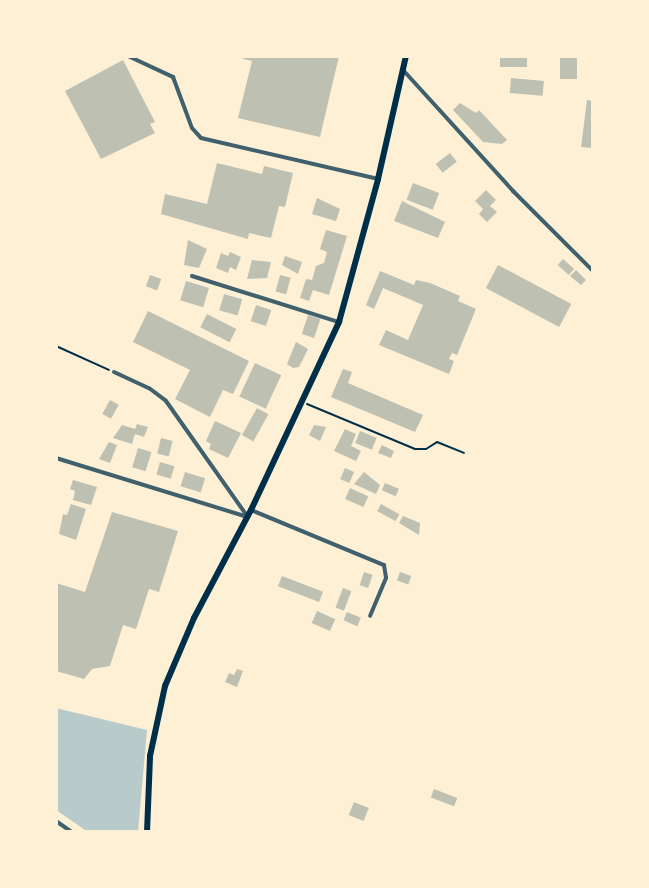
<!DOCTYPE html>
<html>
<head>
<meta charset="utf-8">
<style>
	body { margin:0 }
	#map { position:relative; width:649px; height:888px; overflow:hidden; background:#fdf0d5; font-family:Ubuntu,sans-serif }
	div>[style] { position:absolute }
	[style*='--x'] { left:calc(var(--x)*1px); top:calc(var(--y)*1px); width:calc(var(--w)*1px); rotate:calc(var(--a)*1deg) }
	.green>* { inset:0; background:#b9caca }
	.building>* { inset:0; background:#bec0b2; transform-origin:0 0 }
	.path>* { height:2px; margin:-1px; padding:0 1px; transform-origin:1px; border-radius:1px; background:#003049 }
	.minor>* { height:4px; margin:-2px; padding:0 2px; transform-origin:2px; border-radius:2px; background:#3f606c }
	.secondary>* { height:6px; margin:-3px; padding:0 3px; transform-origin:3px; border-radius:3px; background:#003049 }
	span { translate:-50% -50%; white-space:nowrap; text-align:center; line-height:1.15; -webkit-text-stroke:7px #fdf0d5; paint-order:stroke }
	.frame { position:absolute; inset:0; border:58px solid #fdf0d5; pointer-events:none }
</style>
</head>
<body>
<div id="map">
	<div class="green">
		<i style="clip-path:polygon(56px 708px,147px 730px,138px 832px,88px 832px,56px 810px)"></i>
	</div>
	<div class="building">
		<i style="clip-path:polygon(244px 56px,339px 56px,320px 137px,238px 118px,252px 61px,243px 59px)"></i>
		<i style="left:500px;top:56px;width:27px;height:11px"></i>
		<i style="left:560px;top:56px;width:17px;height:23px"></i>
		<i style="clip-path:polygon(123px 60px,155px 122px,150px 124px,155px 133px,101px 159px,65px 91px)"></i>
		<i style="left:511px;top:78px;width:33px;height:15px;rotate:5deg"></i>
		<i style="clip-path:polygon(587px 100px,593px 101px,593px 148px,581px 147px)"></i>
		<i style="clip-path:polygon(460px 103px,476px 113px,479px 110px,507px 140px,502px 144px,483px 142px,453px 110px)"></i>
		<i style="left:450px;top:153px;width:11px;height:18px;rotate:52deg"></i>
		<i style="clip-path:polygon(217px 163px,262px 174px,264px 166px,293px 173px,285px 207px,279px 206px,271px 238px,249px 233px,248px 239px,161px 214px,165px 194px,207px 204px)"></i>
		<i style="left:413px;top:183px;width:28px;height:18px;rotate:21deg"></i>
		<i style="clip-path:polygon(486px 190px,496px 200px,490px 206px,497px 212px,487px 222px,479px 214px,483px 209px,475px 201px)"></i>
		<i style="clip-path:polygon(317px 198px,340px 209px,336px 221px,312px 214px)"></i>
		<i style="clip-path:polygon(402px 201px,445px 222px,438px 238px,394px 221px)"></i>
		<i style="clip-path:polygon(326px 230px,347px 236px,329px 295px,313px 290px,309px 301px,300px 298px,306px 279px,312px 280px,316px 266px,324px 263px,327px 252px,320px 249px)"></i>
		<i style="clip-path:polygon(188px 240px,207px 249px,199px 268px,184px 265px)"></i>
		<i style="clip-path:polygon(230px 252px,241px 257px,236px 270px,230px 267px,228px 273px,216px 268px,221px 253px,228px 256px)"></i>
		<i style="clip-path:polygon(285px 256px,302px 262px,298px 274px,282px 265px)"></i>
		<i style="left:563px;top:259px;width:15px;height:8px;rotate:42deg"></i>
		<i style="clip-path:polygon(252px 260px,271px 262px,267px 278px,247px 279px)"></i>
		<i style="left:498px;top:265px;width:83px;height:26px;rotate:28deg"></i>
		<i style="clip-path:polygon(576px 270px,586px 280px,581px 285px,570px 276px)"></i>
		<i style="clip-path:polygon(380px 271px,414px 285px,416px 280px,430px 283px,460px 296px,458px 301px,476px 309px,457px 355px,452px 353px,449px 359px,454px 361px,449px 374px,379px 345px,386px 330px,408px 340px,423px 305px,383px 288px,374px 309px,366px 305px)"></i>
		<i style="left:150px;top:275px;width:12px;height:12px;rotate:20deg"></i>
		<i style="left:280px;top:275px;width:11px;height:17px;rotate:15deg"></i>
		<i style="left:186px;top:281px;width:24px;height:20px;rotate:17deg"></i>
		<i style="left:224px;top:294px;width:19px;height:17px;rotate:16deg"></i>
		<i style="left:256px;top:305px;width:16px;height:17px;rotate:18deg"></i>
		<i style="clip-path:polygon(148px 311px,249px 361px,233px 394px,223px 390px,210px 417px,175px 399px,190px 370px,133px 342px)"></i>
		<i style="left:207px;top:314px;width:33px;height:15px;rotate:27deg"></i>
		<i style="left:308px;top:315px;width:13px;height:20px;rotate:18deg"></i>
		<i style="clip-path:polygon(296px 342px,308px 349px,299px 367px,293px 368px,287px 364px)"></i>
		<i style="left:255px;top:363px;width:29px;height:37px;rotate:25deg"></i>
		<i style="clip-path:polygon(343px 369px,352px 372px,348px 383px,423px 415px,415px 432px,331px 397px)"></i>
		<i style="left:110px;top:400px;width:10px;height:16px;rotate:29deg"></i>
		<i style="left:257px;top:408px;width:13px;height:31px;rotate:29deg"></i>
		<i style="clip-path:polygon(215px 421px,241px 433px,228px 458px,209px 449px,211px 444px,206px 441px)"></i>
		<i style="clip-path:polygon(137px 424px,148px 427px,144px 437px,135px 434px,132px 444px,113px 438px,122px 425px,135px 429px)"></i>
		<i style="clip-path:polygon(314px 425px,326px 427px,320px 441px,309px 435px)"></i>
		<i style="clip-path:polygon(345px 429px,356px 434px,351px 446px,361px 451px,356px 461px,334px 451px)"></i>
		<i style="left:360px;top:431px;width:18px;height:13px;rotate:22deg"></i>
		<i style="left:161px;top:438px;width:12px;height:16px;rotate:14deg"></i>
		<i style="clip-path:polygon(109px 442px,117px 445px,110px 463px,99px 459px)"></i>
		<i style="clip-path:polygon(382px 445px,394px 451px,391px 458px,378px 453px)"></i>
		<i style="left:138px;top:448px;width:14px;height:20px;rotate:17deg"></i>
		<i style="left:160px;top:462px;width:15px;height:13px;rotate:16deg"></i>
		<i style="left:345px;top:468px;width:10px;height:12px;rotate:24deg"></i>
		<i style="left:185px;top:472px;width:21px;height:15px;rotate:17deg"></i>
		<i style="clip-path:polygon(364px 472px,380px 485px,376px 494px,354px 484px)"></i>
		<i style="clip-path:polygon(73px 480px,97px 487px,91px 505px,73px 500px,75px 491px,70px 489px)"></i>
		<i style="left:385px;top:483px;width:15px;height:8px;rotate:23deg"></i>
		<i style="left:350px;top:488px;width:20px;height:12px;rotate:24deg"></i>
		<i style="clip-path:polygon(71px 504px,86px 509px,76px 540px,59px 534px,63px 514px,67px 515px)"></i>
		<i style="left:381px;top:504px;width:21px;height:8px;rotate:29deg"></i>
		<i style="clip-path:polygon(112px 512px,178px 531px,159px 592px,149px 589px,136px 629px,123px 625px,110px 666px,92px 669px,84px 679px,56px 671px,56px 583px,85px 592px)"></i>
		<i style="clip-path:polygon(403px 516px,420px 523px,419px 535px,399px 523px)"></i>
		<i style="left:364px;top:572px;width:9px;height:14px;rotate:18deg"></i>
		<i style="left:400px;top:572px;width:12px;height:9px;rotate:20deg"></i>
		<i style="left:282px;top:576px;width:44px;height:11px;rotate:21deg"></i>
		<i style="left:343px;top:588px;width:9px;height:21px;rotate:21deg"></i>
		<i style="left:317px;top:611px;width:20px;height:13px;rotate:24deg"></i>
		<i style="left:347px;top:612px;width:15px;height:9px;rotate:23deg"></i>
		<i style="clip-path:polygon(237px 669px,243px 671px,237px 687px,225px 682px,229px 673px,234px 675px)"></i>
		<i style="left:434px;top:789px;width:25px;height:9px;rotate:21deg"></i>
		<i style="left:354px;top:802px;width:16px;height:14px;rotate:22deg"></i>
	</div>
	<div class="path">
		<i style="--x:56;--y:346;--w:58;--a:24.4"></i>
		<i style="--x:307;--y:404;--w:117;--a:22.6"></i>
		<i style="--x:415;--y:449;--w:11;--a:0"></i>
		<i style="--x:426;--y:449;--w:13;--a:-32"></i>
		<i style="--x:437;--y:442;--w:29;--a:22"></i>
	</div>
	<div class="minor">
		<i style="--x:128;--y:56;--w:50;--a:25"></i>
		<i style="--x:173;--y:77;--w:54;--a:69.6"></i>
		<i style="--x:192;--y:128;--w:13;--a:48"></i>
		<i style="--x:201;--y:138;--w:182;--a:13"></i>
		<i style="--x:403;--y:70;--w:164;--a:47.7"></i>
		<i style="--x:513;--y:191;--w:113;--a:45"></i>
		<i style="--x:192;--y:276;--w:154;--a:17.4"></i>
		<i style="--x:114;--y:372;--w:38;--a:25"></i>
		<i style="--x:149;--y:388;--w:21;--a:37"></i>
		<i style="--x:166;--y:401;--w:141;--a:54.8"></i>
		<i style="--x:56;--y:458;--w:198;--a:17.1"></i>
		<i style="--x:251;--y:510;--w:144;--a:22.5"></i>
		<i style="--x:384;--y:565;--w:13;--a:81"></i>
		<i style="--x:386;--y:578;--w:41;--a:112.8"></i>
		<i style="--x:56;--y:821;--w:19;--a:35"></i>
	</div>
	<div class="secondary">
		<i style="--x:147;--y:832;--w:76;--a:-87.7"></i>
		<i style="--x:150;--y:756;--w:72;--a:-77.9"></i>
		<i style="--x:165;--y:686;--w:74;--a:-66.9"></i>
		<i style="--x:194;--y:618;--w:122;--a:-62.2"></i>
		<i style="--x:251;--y:510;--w:208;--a:-64.9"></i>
		<i style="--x:339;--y:322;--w:148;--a:-74.7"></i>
		<i style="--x:378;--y:179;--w:126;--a:-77.2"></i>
	</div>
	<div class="frame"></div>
</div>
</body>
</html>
